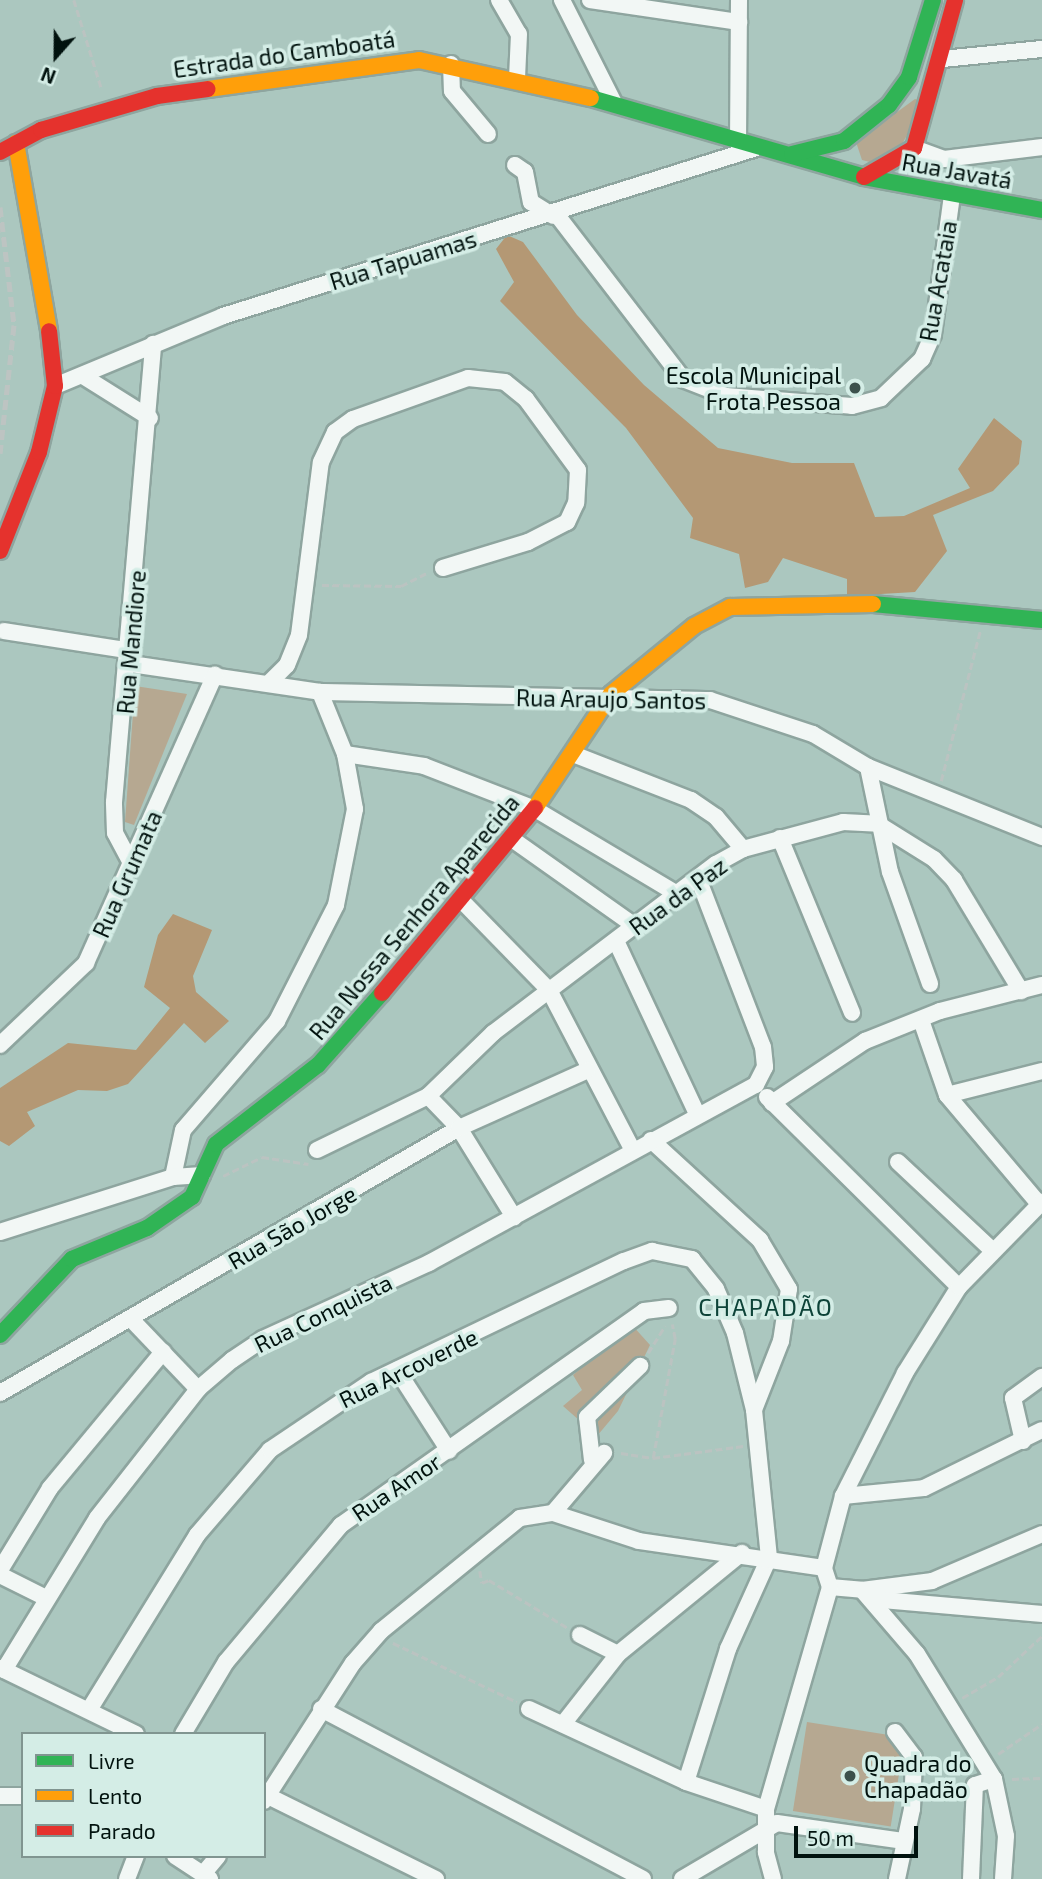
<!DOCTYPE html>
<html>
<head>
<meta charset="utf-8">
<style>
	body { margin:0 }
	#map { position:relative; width:1042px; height:1879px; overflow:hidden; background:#abc7bf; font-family:"Exo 2",sans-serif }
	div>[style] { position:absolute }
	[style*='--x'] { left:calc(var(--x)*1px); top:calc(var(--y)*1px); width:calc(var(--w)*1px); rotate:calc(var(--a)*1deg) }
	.green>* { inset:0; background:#b6a891; transform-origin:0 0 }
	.forest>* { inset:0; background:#b49874 }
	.path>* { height:2.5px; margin-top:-1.25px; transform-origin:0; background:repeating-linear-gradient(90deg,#bbc3c1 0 7px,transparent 0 10.5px) }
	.roads { filter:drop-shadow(2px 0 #8ea59f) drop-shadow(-2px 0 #8ea59f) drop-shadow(0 2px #8ea59f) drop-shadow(0 -2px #8ea59f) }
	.street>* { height:16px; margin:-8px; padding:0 8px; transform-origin:8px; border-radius:8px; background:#f2f7f5 }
	.fast>* { height:16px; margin:-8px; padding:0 8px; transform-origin:8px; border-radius:8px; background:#30b455 }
	.slow>* { height:16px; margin:-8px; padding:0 8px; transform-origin:8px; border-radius:8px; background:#ff9f0a }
	.jam>* { height:16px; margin:-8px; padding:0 8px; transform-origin:8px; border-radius:8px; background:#e5322d }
	.rail>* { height:5px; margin-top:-2.5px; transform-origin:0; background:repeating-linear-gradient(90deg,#bdc4c2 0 10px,transparent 0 15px) }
	.dots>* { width:19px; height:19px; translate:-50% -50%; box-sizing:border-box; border:4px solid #d4ede6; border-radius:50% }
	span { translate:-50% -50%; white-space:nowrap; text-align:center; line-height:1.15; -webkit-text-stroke:7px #d4ede6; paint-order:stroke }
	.street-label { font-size:23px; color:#01120e }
	.poi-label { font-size:23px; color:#01120e }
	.right { translate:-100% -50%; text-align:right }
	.left { translate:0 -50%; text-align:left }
	.neighbourhood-label { font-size:24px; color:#0d4338; letter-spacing:2px }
	.legend { position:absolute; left:21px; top:1732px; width:245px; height:126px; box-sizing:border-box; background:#d4ede6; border:2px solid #809590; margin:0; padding:9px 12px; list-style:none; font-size:21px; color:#01120e }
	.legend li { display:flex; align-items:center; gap:14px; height:35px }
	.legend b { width:35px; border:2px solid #809590 }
	.north { position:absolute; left:21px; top:21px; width:70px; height:70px; -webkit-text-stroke:5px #d4ede6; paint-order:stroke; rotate:201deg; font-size:19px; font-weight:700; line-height:28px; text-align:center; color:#01120e }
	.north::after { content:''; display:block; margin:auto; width:24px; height:32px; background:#01120e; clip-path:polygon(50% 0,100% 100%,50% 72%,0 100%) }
	.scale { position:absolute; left:794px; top:1826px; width:124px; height:32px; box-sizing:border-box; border:4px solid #01120e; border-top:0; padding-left:9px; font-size:21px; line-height:24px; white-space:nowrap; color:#01120e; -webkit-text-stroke:5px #d4ede6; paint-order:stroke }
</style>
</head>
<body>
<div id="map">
	<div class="green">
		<i style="clip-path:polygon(915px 99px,926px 102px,898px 151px,874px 163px,862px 160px,856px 142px)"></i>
		<i style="clip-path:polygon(135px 686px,187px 694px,134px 825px,125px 822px)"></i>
		<i style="clip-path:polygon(632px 1325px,650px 1345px,618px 1411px,597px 1436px,563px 1406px,582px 1390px,573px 1375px)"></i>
		<i style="left:807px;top:1722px;width:99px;height:90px;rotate:9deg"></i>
	</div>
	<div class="forest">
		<i style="clip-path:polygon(507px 235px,523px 242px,577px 315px,644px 385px,718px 448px,792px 463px,854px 463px,875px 517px,904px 516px,970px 488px,958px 469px,994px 418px,1022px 441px,1019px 464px,993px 491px,933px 515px,947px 551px,915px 592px,847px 596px,847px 579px,783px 558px,768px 582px,745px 588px,739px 554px,690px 538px,693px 518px,626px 428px,500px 301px,514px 282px,496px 249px)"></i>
		<i style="clip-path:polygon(173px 914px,212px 930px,193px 976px,196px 992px,229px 1021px,205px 1043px,184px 1023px,128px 1084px,107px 1091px,78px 1090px,27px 1112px,35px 1126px,9px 1146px,0 1141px,0 1088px,68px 1043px,136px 1050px,170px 1008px,144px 987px,158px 935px)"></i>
	</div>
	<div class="path">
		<i style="--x:74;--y:0;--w:94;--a:72.7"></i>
		<i style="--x:322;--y:585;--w:79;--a:0.7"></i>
		<i style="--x:401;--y:586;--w:29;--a:-27"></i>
		<i style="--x:941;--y:781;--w:155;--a:-75.4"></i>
		<i style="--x:223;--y:1176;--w:43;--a:-26"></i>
		<i style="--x:262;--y:1157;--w:47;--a:8.7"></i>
		<i style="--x:648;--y:1353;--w:32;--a:-58"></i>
		<i style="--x:621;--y:1453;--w:32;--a:9"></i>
		<i style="--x:653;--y:1458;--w:91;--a:-7.6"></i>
		<i style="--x:653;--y:1458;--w:121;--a:-79.5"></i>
		<i style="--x:675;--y:1339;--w:15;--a:-101"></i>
		<i style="--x:480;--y:1571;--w:12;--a:81"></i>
		<i style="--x:482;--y:1583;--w:8;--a:-23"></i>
		<i style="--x:489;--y:1580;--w:92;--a:31.3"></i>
		<i style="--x:393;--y:1643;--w:137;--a:25.4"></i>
		<i style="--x:962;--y:1698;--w:42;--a:-30.3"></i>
		<i style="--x:998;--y:1677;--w:60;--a:-43"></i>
		<i style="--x:998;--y:1754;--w:53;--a:-34.3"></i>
		<i style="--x:1012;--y:1779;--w:30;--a:-2"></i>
	</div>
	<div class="roads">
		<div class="street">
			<i style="--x:499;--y:0;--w:39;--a:60"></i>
			<i style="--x:519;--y:34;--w:44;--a:92.6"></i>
			<i style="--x:562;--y:0;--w:115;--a:63.2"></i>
			<i style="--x:590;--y:0;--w:151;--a:8.4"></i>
			<i style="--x:943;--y:59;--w:100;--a:-5.8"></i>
			<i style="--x:451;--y:64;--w:27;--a:88"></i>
			<i style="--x:452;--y:91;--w:56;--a:50.1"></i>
			<i style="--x:738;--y:143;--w:143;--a:-89.6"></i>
			<i style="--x:914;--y:148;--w:32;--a:20"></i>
			<i style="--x:944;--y:159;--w:99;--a:-7"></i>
			<i style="--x:515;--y:165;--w:12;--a:35"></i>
			<i style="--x:525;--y:172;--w:31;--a:79"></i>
			<i style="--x:531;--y:202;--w:26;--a:32"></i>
			<i style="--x:557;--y:215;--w:207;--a:52.5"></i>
			<i style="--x:683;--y:379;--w:46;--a:21.6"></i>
			<i style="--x:726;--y:396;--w:126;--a:4.5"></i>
			<i style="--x:852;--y:406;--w:30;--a:-15"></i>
			<i style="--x:881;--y:398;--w:57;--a:-43.6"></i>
			<i style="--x:922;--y:359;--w:27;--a:-66"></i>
			<i style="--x:933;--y:334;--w:139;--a:-82.2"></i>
			<i style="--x:83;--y:376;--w:79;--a:32.1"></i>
			<i style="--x:55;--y:386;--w:182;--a:-22.6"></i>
			<i style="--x:223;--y:316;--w:559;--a:-17.49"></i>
			<i style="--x:4;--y:631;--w:129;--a:8.9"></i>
			<i style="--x:131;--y:664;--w:191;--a:8.4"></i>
			<i style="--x:320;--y:692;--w:390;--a:1.2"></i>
			<i style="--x:710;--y:700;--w:108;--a:18.3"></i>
			<i style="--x:813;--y:734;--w:64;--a:31"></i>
			<i style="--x:868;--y:767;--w:188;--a:21.9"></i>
			<i style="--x:269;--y:683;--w:25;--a:-45"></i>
			<i style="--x:287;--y:665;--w:32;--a:-68"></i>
			<i style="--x:299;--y:635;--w:174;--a:-82.8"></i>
			<i style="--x:321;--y:462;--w:33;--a:-65"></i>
			<i style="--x:335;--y:432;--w:22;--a:-36"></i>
			<i style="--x:353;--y:419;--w:122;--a:-19.6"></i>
			<i style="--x:468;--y:378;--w:37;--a:6"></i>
			<i style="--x:505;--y:382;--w:27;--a:39"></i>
			<i style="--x:526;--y:399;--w:88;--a:53.8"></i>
			<i style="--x:578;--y:470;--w:33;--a:93"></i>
			<i style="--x:576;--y:503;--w:21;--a:115"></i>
			<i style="--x:567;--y:522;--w:44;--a:152.9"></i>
			<i style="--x:528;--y:542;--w:89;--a:163"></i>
			<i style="--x:345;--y:754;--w:80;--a:8.6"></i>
			<i style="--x:424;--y:766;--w:119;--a:21.2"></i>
			<i style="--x:535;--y:809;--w:165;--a:30.9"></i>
			<i style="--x:573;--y:754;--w:127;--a:21.3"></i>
			<i style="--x:691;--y:800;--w:30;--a:34"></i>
			<i style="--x:716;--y:817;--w:42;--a:49.8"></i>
			<i style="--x:868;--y:767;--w:107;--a:78.2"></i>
			<i style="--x:890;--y:872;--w:119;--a:70.3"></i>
			<i style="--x:780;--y:838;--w:189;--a:67.6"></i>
			<i style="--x:512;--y:839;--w:151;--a:35.3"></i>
			<i style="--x:131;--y:863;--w:34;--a:-118"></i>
			<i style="--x:115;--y:833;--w:31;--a:-92"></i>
			<i style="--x:114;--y:802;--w:460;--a:-85.1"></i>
			<i style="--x:698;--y:878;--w:181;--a:69"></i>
			<i style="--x:763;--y:1047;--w:20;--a:84"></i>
			<i style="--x:765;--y:1067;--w:20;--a:117"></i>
			<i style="--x:463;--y:902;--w:123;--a:45.7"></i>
			<i style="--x:549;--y:990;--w:179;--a:62.4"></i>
			<i style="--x:616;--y:941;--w:191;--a:64.9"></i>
			<i style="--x:921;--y:1020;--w:79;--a:70.9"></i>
			<i style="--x:947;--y:1095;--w:143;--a:49.8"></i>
			<i style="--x:0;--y:1045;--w:119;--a:-43.6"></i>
			<i style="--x:86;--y:963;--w:316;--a:-65.9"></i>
			<i style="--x:947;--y:1095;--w:98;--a:-14.2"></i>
			<i style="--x:428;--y:1096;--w:45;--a:45.9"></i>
			<i style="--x:459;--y:1128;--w:105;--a:58.3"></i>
			<i style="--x:767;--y:1097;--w:270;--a:44.7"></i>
			<i style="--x:772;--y:1103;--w:112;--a:-33.7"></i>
			<i style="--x:865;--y:1041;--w:81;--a:-21.8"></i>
			<i style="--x:940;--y:1011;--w:105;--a:-14.3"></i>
			<i style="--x:651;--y:1140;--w:148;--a:42.5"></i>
			<i style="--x:760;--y:1240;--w:57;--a:59.4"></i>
			<i style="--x:789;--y:1289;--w:53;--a:98.7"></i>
			<i style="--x:781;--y:1341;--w:74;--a:111.4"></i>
			<i style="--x:754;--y:1410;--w:149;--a:84.2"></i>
			<i style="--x:769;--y:1558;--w:100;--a:114.3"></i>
			<i style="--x:728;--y:1649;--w:139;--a:107.5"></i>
			<i style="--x:317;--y:1150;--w:123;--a:-25.9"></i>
			<i style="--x:428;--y:1096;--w:91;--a:-44.1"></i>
			<i style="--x:493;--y:1033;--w:280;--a:-37.2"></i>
			<i style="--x:716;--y:864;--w:31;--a:-29"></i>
			<i style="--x:743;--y:849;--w:104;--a:-15.1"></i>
			<i style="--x:843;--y:822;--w:35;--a:3"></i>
			<i style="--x:878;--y:824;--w:66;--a:32"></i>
			<i style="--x:934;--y:859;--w:29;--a:46"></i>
			<i style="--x:954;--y:880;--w:130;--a:58.9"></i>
			<i style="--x:898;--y:1162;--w:130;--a:43.1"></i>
			<i style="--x:173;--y:1177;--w:48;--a:-78"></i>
			<i style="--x:183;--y:1130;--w:144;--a:-49.2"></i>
			<i style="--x:277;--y:1021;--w:130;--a:-63"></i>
			<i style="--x:336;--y:905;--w:98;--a:-78.8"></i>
			<i style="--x:355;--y:809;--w:56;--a:-100.3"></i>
			<i style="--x:345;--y:754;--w:67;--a:-112"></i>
			<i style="--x:0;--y:1232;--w:182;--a:-17.6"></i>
			<i style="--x:173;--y:1177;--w:29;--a:-4"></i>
			<i style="--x:131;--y:1319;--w:97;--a:46.3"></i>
			<i style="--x:397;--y:1370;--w:96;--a:57.3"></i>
			<i style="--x:0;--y:1393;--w:530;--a:-30"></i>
			<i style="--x:459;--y:1128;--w:141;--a:-24.2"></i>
			<i style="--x:1023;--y:1441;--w:44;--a:-103.1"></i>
			<i style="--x:1013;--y:1398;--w:36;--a:-36"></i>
			<i style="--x:592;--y:1460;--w:43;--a:-96.6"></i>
			<i style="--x:587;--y:1417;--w:74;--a:-43.9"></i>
			<i style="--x:843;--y:1496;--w:81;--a:-5.6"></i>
			<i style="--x:924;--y:1488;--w:131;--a:-26.2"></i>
			<i style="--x:553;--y:1513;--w:79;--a:-49.6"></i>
			<i style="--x:0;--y:1570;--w:96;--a:-58.6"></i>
			<i style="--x:50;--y:1488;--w:177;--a:-50.3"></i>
			<i style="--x:0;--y:1575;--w:49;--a:26.6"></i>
			<i style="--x:830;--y:1587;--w:32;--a:5"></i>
			<i style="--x:862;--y:1590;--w:71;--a:-7.3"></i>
			<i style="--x:932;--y:1581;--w:120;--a:-23.1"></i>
			<i style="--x:862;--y:1590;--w:84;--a:49.3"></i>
			<i style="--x:917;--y:1654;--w:147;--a:58.4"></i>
			<i style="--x:994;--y:1779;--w:58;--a:78.1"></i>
			<i style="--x:1006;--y:1836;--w:43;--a:94"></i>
			<i style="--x:871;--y:1599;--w:172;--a:5"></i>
			<i style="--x:580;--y:1635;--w:42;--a:26.6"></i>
			<i style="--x:0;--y:1668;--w:151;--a:25.9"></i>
			<i style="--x:4;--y:1670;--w:178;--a:-58.5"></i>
			<i style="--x:97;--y:1518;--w:164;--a:-51.9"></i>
			<i style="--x:198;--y:1389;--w:45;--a:-40.5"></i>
			<i style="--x:232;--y:1360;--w:37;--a:-34"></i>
			<i style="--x:263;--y:1339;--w:183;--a:-24.6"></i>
			<i style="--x:429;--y:1263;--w:372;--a:-28.6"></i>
			<i style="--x:321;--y:1709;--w:364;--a:27.8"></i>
			<i style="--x:529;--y:1709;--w:173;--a:24.9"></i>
			<i style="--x:686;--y:1782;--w:84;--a:18.6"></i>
			<i style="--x:89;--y:1710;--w:206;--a:-58.3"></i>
			<i style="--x:197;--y:1535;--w:112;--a:-49.3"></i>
			<i style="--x:270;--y:1450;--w:122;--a:-34"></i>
			<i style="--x:371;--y:1382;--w:280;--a:-25.6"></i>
			<i style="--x:624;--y:1261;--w:30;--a:-20"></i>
			<i style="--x:652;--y:1251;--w:41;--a:11.3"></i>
			<i style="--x:692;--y:1259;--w:38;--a:51"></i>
			<i style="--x:716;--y:1289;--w:48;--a:66.6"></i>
			<i style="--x:735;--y:1333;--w:79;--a:76.1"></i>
			<i style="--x:563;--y:1724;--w:89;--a:-51.8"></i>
			<i style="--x:618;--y:1654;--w:160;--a:-39.2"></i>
			<i style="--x:895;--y:1732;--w:31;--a:53"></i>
			<i style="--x:914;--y:1757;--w:52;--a:92.2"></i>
			<i style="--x:912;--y:1809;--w:72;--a:102.1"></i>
			<i style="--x:183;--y:1734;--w:84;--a:-59.2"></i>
			<i style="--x:226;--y:1662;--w:179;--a:-50"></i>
			<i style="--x:341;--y:1525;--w:371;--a:-35.2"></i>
			<i style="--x:644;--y:1311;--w:25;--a:-7"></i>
			<i style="--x:264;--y:1794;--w:192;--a:26.3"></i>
			<i style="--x:0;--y:1796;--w:23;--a:0"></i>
			<i style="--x:264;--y:1801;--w:164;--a:-57.2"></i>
			<i style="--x:353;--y:1663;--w:43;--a:-48.8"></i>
			<i style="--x:381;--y:1631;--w:179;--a:-39.1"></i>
			<i style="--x:520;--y:1518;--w:33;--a:-9"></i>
			<i style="--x:553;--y:1513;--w:90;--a:18"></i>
			<i style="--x:639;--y:1541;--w:187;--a:8.3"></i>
			<i style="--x:175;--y:1856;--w:42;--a:33.3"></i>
			<i style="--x:203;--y:1874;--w:23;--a:-50"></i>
			<i style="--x:127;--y:1879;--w:25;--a:-69"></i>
			<i style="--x:682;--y:1879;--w:110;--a:-30.5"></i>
			<i style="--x:777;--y:1823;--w:127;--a:8.1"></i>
			<i style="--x:773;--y:1879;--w:28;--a:-105"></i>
			<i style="--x:766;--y:1852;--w:43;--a:-90"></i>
			<i style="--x:766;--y:1809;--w:231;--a:-73.9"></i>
			<i style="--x:830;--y:1587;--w:20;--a:-108"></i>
			<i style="--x:824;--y:1568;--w:74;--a:-75.2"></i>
			<i style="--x:843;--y:1496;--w:138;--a:-63.2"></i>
			<i style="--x:905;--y:1373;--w:102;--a:-57.9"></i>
			<i style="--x:959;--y:1287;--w:119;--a:-45.7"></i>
			<i style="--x:971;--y:1879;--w:94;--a:-87.6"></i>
			<i style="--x:975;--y:1785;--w:20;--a:-18"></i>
		</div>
		<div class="fast">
			<i style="--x:591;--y:98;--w:284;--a:16.1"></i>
			<i style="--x:864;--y:177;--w:181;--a:10.5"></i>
			<i style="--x:792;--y:154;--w:54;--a:-14"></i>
			<i style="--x:844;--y:141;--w:58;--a:-38.7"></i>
			<i style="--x:889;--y:105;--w:34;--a:-54"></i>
			<i style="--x:909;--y:77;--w:81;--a:-72.7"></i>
			<i style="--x:873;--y:604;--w:170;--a:5.4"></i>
			<i style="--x:0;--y:1335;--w:105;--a:-46.5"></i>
			<i style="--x:72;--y:1259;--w:81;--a:-22.5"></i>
			<i style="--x:147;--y:1228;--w:55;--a:-34.6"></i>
			<i style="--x:192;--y:1197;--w:58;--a:-65.6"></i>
			<i style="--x:216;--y:1144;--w:129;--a:-37.8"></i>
			<i style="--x:318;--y:1065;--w:96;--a:-48.4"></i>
		</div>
		<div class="slow">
			<i style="--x:208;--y:89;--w:213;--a:-7.8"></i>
			<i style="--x:419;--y:60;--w:176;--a:12.5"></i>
			<i style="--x:16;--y:143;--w:191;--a:80"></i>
			<i style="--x:535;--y:808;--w:137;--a:-56.3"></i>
			<i style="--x:611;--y:694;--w:107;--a:-39.3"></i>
			<i style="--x:694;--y:626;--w:41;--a:-27.8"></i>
			<i style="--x:730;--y:607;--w:143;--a:-1.2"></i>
		</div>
		<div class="jam">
			<i style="--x:0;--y:152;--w:47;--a:-28.2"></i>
			<i style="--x:41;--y:130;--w:121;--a:-16.3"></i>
			<i style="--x:157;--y:96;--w:51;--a:-7.8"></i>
			<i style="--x:864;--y:177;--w:58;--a:-30.1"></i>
			<i style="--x:914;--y:148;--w:154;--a:-74.5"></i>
			<i style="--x:0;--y:551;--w:106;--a:-68.5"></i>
			<i style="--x:39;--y:452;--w:68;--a:-76.4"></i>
			<i style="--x:55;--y:386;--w:55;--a:-96.2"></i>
			<i style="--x:382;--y:993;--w:240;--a:-50.4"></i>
		</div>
	</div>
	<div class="rail">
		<i style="--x:0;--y:207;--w:119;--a:83.2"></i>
		<i style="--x:14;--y:325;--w:129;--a:96.2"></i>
	</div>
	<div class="dots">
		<i style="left:855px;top:388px;background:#3c514c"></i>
		<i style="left:850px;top:1776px;background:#3c514c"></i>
	</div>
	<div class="street-label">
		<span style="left:284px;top:54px;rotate:-8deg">Estrada do Camboatá</span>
		<span style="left:957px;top:171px;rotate:10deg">Rua Javatá</span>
		<span style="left:403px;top:260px;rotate:-17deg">Rua Tapuamas</span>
		<span style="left:938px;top:281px;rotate:-80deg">Rua Acataia</span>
		<span style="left:131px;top:642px;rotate:-85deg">Rua Mandiore</span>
		<span style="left:611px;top:699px;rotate:1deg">Rua Araujo Santos</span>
		<span style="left:127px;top:874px;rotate:-66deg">Rua Grumata</span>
		<span style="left:678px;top:896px;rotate:-36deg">Rua da Paz</span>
		<span style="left:414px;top:917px;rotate:-50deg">Rua Nossa Senhora Aparecida</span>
		<span style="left:292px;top:1227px;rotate:-30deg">Rua São Jorge</span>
		<span style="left:323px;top:1313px;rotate:-26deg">Rua Conquista</span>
		<span style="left:408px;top:1368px;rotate:-26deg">Rua Arcoverde</span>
		<span style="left:396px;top:1487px;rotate:-34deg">Rua Amor</span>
	</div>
	<div class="poi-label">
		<span class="right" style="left:841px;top:388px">Escola Municipal<br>Frota Pessoa</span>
		<span class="left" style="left:864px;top:1776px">Quadra do<br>Chapadão</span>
	</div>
	<div class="neighbourhood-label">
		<span style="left:766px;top:1307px">CHAPADÃO</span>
	</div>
	<ul class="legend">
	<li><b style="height:9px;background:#30b455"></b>Livre</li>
	<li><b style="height:9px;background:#ff9f0a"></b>Lento</li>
	<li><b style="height:9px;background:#e5322d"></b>Parado</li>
	</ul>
	<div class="north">N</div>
	<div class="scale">50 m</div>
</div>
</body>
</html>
